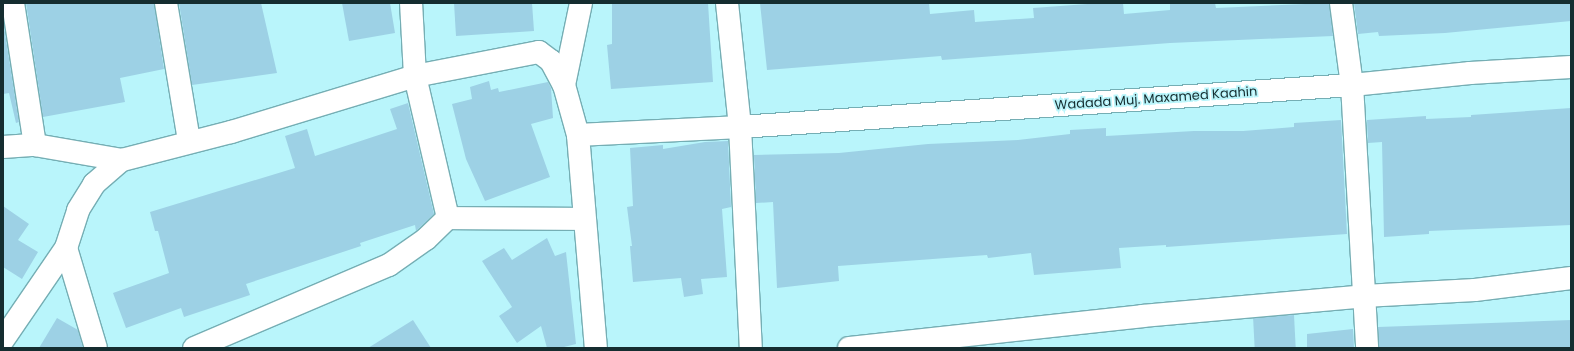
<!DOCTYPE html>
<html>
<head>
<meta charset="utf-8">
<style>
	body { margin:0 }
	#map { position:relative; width:1574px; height:351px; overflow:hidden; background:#b9f5fb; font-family:Poppins,sans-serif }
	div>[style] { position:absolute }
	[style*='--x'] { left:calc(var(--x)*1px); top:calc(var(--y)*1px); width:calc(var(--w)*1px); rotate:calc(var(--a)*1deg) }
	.building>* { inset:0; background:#9dd1e5; transform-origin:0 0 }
	.roads { filter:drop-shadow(1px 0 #75aeb4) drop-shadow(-1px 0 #75aeb4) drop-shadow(0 1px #75aeb4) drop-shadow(0 -1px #75aeb4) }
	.street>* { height:22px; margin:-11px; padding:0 11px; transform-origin:11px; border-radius:11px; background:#fff }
	.secondary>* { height:22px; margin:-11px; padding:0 11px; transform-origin:11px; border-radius:11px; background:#fff }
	span { translate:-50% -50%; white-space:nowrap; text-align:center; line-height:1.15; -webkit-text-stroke:3.5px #b9f5fb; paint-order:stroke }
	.street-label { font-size:13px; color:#152d30 }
	.frame { position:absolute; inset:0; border:4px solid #152d30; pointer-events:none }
</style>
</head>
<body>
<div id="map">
	<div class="building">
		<i style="clip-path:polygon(26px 3px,154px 3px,164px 69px,120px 78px,125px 102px,43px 117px)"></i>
		<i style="clip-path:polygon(179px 3px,261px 3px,277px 73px,192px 85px)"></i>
		<i style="clip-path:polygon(342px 3px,390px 3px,395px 33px,349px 41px)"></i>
		<i style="clip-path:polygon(454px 3px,532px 3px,534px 31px,456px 36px)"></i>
		<i style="clip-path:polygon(612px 3px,708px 3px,713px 82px,611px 89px,607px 45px,612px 44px)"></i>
		<i style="clip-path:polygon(760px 3px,929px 3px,930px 14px,974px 10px,975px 22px,1034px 18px,1033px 8px,1101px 3px,1123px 3px,1124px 14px,1170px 10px,1170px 3px,1215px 3px,1216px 8px,1329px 3px,1333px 36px,1170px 43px,942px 60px,941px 56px,767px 70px)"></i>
		<i style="clip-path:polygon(1354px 3px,1571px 3px,1571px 21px,1445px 33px,1379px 36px,1378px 32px,1358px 34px)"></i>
		<i style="clip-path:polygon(3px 20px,19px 122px,16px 123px,9px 93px,3px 94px)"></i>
		<i style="clip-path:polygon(489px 81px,491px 90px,498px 88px,499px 92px,548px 82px,551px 88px,553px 118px,531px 124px,550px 177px,485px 201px,466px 159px,452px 104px,472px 99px,470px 87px)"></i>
		<i style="clip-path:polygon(408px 103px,434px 214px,418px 229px,416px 231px,415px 225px,360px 243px,361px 246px,246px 284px,250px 295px,184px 317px,181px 308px,126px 328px,113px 293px,169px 273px,158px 231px,155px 231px,150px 212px,295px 168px,285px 136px,307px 129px,315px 156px,397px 129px,390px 109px)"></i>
		<i style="clip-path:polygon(1571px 108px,1571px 225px,1429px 231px,1429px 234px,1384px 237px,1382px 142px,1368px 143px,1367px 120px,1426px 116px,1426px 119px,1471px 117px,1471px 115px)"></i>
		<i style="clip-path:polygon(1341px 120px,1347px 234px,1166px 247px,1166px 245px,1119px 248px,1121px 268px,1034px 275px,1031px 253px,988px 258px,987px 255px,838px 266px,839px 281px,777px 288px,773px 202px,756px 203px,754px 155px,839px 153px,928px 144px,1018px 140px,1070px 134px,1070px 130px,1106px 128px,1106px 136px,1194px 131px,1243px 131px,1294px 127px,1294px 123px)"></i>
		<i style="clip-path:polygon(728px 141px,731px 207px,722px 209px,727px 277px,701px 279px,703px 294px,684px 297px,681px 278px,633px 282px,630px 246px,632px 246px,627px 207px,633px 206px,630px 148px,663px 145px,663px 149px,705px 142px)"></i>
		<i style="clip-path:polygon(3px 206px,29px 224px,18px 240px,38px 252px,22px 279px,3px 267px)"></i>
		<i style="clip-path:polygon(547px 238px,555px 256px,566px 252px,576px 344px,560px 348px,547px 348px,541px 326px,517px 343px,499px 316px,512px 307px,482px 261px,504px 248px,512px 260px)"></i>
		<i style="left:1294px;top:315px;width:33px;height:41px;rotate:87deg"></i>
		<i style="clip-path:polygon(57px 318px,78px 330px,83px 348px,39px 348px)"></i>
		<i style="clip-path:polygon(413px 320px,431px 348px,368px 348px)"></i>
		<i style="clip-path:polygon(1571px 320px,1571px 348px,1379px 348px,1378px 327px)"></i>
		<i style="clip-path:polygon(1353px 329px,1354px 348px,1307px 348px,1307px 334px)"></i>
	</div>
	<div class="roads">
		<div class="street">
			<i style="--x:13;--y:3;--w:144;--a:81.2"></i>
			<i style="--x:166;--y:3;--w:139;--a:80.5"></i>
			<i style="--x:727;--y:3;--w:125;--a:84"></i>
			<i style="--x:740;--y:127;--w:221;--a:87.2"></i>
			<i style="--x:1341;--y:3;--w:83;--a:82.4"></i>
			<i style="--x:1352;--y:85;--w:263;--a:86.7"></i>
			<i style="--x:564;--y:85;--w:84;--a:-78.3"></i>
			<i style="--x:578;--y:135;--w:162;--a:-2.8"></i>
			<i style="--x:740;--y:127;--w:613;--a:-3.93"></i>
			<i style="--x:1352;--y:85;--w:119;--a:-5.8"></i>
			<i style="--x:1470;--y:73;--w:101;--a:-3.4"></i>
			<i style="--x:3;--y:147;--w:32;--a:-4"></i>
			<i style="--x:35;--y:145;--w:88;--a:9.8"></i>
			<i style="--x:583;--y:219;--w:135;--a:-179.6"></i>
			<i style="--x:448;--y:218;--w:146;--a:-103.1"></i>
			<i style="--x:415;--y:76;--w:126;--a:-11"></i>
			<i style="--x:539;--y:52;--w:15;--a:37"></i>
			<i style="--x:551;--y:61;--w:27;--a:62"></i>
			<i style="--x:564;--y:85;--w:52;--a:74.4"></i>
			<i style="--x:578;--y:135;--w:214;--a:85.2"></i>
			<i style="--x:3;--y:340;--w:112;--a:-55.6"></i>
			<i style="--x:66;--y:248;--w:40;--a:-72"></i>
			<i style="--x:194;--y:348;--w:212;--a:-23.1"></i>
			<i style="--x:389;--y:265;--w:45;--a:-35.1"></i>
			<i style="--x:426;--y:239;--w:30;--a:-44"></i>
			<i style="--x:849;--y:348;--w:295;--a:-6.2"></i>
			<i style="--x:1142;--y:316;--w:223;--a:-5.1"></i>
			<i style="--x:1364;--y:296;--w:111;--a:-3.1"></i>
			<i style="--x:1475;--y:290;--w:97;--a:-7.1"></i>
		</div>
		<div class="secondary">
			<i style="--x:78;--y:210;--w:31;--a:-58"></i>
			<i style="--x:94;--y:184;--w:37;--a:-41"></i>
			<i style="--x:122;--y:160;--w:113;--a:-14.4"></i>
			<i style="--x:231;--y:132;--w:192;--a:-16.9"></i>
			<i style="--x:415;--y:76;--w:73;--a:-93.1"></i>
			<i style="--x:66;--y:248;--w:104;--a:73.3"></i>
		</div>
	</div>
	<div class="street-label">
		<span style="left:1156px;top:99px;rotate:-4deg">Wadada Muj. Maxamed Kaahin</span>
	</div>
	<div class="frame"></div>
</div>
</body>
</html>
